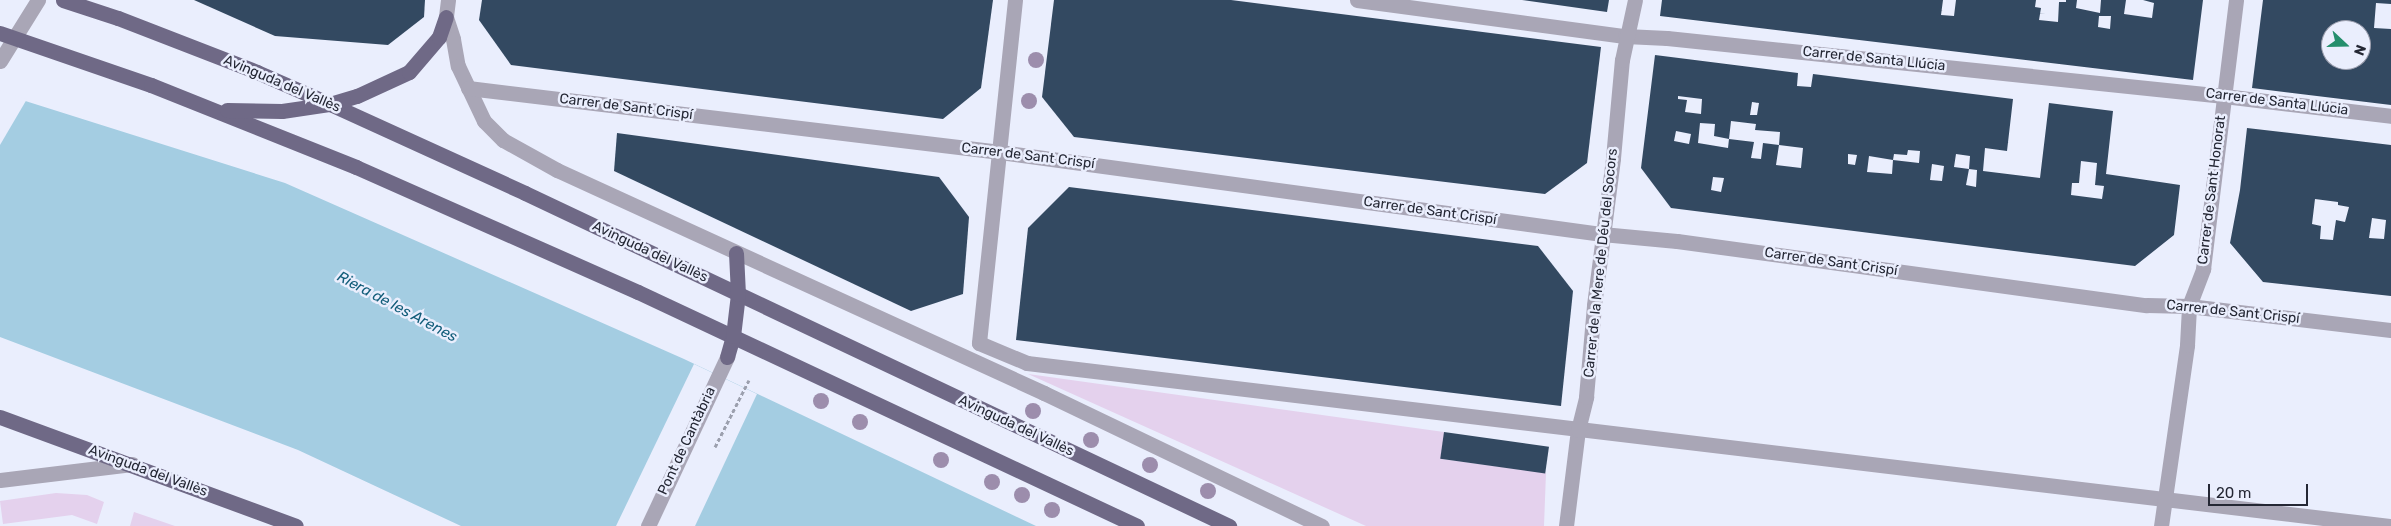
<!DOCTYPE html>
<html>
<head>
<meta charset="utf-8">
<style>
	body { margin:0 }
	#map { position:relative; width:2391px; height:526px; overflow:hidden; background:#eaeefd; font-family:Rubik,sans-serif }
	div>[style] { position:absolute }
	[style*='--x'] { left:calc(var(--x)*1px); top:calc(var(--y)*1px); width:calc(var(--w)*1px); rotate:calc(var(--a)*1deg) }
	.green>* { inset:0; background:#e4d1ed }
	.water>* { inset:0; background:#a4cde2 }
	.pier>* { inset:0; background:#eaeefd }
	.building>* { inset:0; background:#334961; transform-origin:0 0 }
	.path>* { height:3px; margin-top:-1.5px; transform-origin:0; background:repeating-linear-gradient(90deg,#9ca0ae 0 4px,transparent 0 6.5px) }
	.minor>* { height:15px; margin:-7.5px; padding:0 7.5px; transform-origin:7.5px; border-radius:7.5px; background:#a9a6b6 }
	.major>* { height:15px; margin:-7.5px; padding:0 7.5px; transform-origin:7.5px; border-radius:7.5px; background:#6f6986 }
	.trees>* { width:16px; height:16px; margin:-8px; border-radius:50%; background:#9c8dac }
	span { translate:-50% -50%; white-space:nowrap; text-align:center; line-height:1.15; -webkit-text-stroke:5px #eaeefd; paint-order:stroke }
	.street-label { font-size:14px; color:#242734 }
	.water-label { font-size:15px; color:#125d7a; font-style:italic }
	.north { position:absolute; left:2321px; top:20px; width:50px; height:50px; box-sizing:border-box; background:#eaeefd; border:1px solid #9b9ead; border-radius:50%; rotate:111deg; font-size:14px; font-weight:700; line-height:20px; text-align:center; color:#242734 }
	.north::after { content:''; display:block; margin:auto; width:18px; height:22px; background:#248e6c; clip-path:polygon(50% 0,100% 100%,50% 72%,0 100%) }
	.scale { position:absolute; left:2208px; top:484px; width:100px; height:22px; box-sizing:border-box; border:2px solid #242734; border-top:0; padding-left:6px; font-size:15px; line-height:18px; white-space:nowrap; color:#242734; -webkit-text-stroke:4px #eaeefd; paint-order:stroke }
</style>
</head>
<body>
<div id="map">
	<div class="green">
		<i style="clip-path:polygon(1028px 374px,1444px 432px,1442px 459px,1546px 473px,1544px 526px,1366px 526px)"></i>
		<i style="clip-path:polygon(56px 493px,87px 495px,104px 502px,97px 524px,72px 515px,3px 524px,0 501px)"></i>
		<i style="clip-path:polygon(134px 512px,175px 526px,130px 526px)"></i>
	</div>
	<div class="water">
		<i style="clip-path:polygon(0 93px,285px 183px,684px 359px,1036px 526px,461px 526px,298px 450px,0 337px)"></i>
	</div>
	<div class="pier">
		<i style="clip-path:polygon(0 90px,27px 99px,0 145px)"></i>
		<i style="clip-path:polygon(694px 364px,757px 394px,695px 526px,616px 526px)"></i>
	</div>
	<div class="building">
		<i style="clip-path:polygon(194px 0,425px 0,424px 17px,388px 45px,275px 36px)"></i>
		<i style="clip-path:polygon(482px 0,993px 0,981px 88px,943px 119px,511px 65px,479px 20px)"></i>
		<i style="clip-path:polygon(1054px 0,1231px 0,1601px 47px,1587px 163px,1545px 194px,1074px 137px,1042px 97px)"></i>
		<i style="clip-path:polygon(1522px 0,1609px 0,1607px 12px)"></i>
		<i style="clip-path:polygon(evenodd,1662px 0,1943px 0,1941px 15px,1954px 16px,1956px 0,2036px 0,2035px 7px,2041px 8px,2039px 20px,2058px 22px,2059px 2px,2066px 2px,2066px 0,2077px 0,2076px 8px,2100px 13px,2101px 0,2126px 0,2124px 14px,2152px 18px,2154px 3px,2143px 0,2203px 0,2193px 80px,1660px 16px,1662px 0,2099px 16px,2111px 16px,2110px 29px,2098px 27px,2099px 16px)"></i>
		<i style="clip-path:polygon(evenodd,2263px 0,2391px 0,2391px 4px,2376px 3px,2374px 28px,2391px 29px,2391px 105px,2252px 88px,2263px 0,2346px 23px,2360px 25px,2361px 60px,2357px 60px,2356px 64px,2341px 62px,2342px 60px,2331px 60px,2331px 30px,2346px 30px,2346px 23px)"></i>
		<i style="clip-path:polygon(evenodd,1655px 55px,1798px 73px,1797px 86px,1811px 87px,1813px 74px,2013px 99px,2007px 151px,1985px 148px,1983px 171px,2040px 178px,2049px 103px,2113px 111px,2106px 174px,2180px 185px,2174px 235px,2135px 266px,1671px 208px,1641px 168px,1655px 55px,1678px 96px,1702px 99px,1701px 114px,1685px 112px,1687px 100px,1678px 99px,1678px 96px,1655px 55px,1752px 102px,1759px 103px,1757px 115px,1750px 115px,1752px 102px,1655px 55px,1731px 121px,1756px 124px,1755px 130px,1780px 132px,1779px 145px,1803px 148px,1801px 168px,1776px 165px,1779px 145px,1763px 143px,1761px 159px,1751px 158px,1754px 142px,1729px 139px,1728px 148px,1698px 143px,1700px 123px,1715px 124px,1714px 136px,1729px 139px,1731px 121px,1655px 55px,1676px 131px,1691px 134px,1689px 144px,1674px 141px,1676px 131px,1655px 55px,1908px 150px,1920px 151px,1919px 163px,1893px 160px,1894px 154px,1907px 155px,1908px 150px,1655px 55px,1848px 154px,1857px 155px,1855px 165px,1848px 164px,1848px 154px,1655px 55px,1956px 154px,1970px 156px,1969px 169px,1977px 170px,1976px 187px,1966px 185px,1969px 169px,1954px 167px,1956px 154px,1655px 55px,1869px 156px,1893px 160px,1892px 174px,1867px 172px,1869px 156px,1655px 55px,2081px 161px,2097px 163px,2095px 185px,2104px 186px,2102px 199px,2071px 195px,2072px 183px,2079px 183px,2081px 161px,1655px 55px,1932px 164px,1944px 166px,1942px 181px,1930px 180px,1932px 164px,1655px 55px,1713px 177px,1724px 178px,1721px 192px,1711px 190px,1713px 177px)"></i>
		<i style="clip-path:polygon(evenodd,2247px 128px,2391px 145px,2391px 296px,2263px 282px,2230px 243px,2240px 190px,2247px 128px,2315px 199px,2338px 202px,2338px 205px,2349px 207px,2345px 222px,2336px 220px,2333px 240px,2320px 239px,2321px 226px,2312px 224px,2315px 199px,2247px 128px,2372px 218px,2386px 220px,2384px 239px,2369px 238px,2372px 218px)"></i>
		<i style="clip-path:polygon(617px 133px,939px 177px,969px 217px,963px 294px,911px 311px,614px 171px)"></i>
		<i style="clip-path:polygon(1069px 187px,1538px 246px,1573px 291px,1561px 406px,1016px 340px,1028px 228px)"></i>
		<i style="left:1444px;top:432px;width:106px;height:27px;rotate:8deg"></i>
	</div>
	<div class="path">
		<i style="--x:715;--y:447;--w:75;--a:-63.1"></i>
	</div>
	<div class="minor">
		<i style="--x:448;--y:0;--w:17;--a:97"></i>
		<i style="--x:446;--y:17;--w:23;--a:72"></i>
		<i style="--x:453;--y:39;--w:27;--a:80"></i>
		<i style="--x:458;--y:66;--w:61;--a:64.7"></i>
		<i style="--x:484;--y:121;--w:27;--a:45"></i>
		<i style="--x:503;--y:140;--w:62;--a:29.1"></i>
		<i style="--x:557;--y:170;--w:536;--a:24.6"></i>
		<i style="--x:1044;--y:393;--w:308;--a:25.6"></i>
		<i style="--x:1015;--y:0;--w:345;--a:96"></i>
		<i style="--x:979;--y:343;--w:52;--a:22.6"></i>
		<i style="--x:1027;--y:363;--w:1372;--a:6.82"></i>
		<i style="--x:1357;--y:0;--w:270;--a:7.7"></i>
		<i style="--x:1625;--y:36;--w:42;--a:2.7"></i>
		<i style="--x:1667;--y:38;--w:560;--a:5.94"></i>
		<i style="--x:2224;--y:96;--w:168;--a:6.8"></i>
		<i style="--x:0;--y:61;--w:72;--a:-58.1"></i>
		<i style="--x:468;--y:88;--w:536;--a:6.86"></i>
		<i style="--x:1000;--y:152;--w:608;--a:7.76"></i>
		<i style="--x:1602;--y:234;--w:75;--a:5.3"></i>
		<i style="--x:1677;--y:241;--w:474;--a:7.8"></i>
		<i style="--x:2147;--y:305;--w:42;--a:1.4"></i>
		<i style="--x:2189;--y:306;--w:203;--a:6.8"></i>
		<i style="--x:0;--y:480;--w:133;--a:-6.9"></i>
		<i style="--x:648;--y:526;--w:187;--a:-64.9"></i>
		<i style="--x:1566;--y:526;--w:97;--a:-82.9"></i>
		<i style="--x:1578;--y:430;--w:34;--a:-76"></i>
		<i style="--x:1586;--y:397;--w:92;--a:-85"></i>
		<i style="--x:1594;--y:305;--w:148;--a:-82.6"></i>
		<i style="--x:1613;--y:158;--w:98;--a:-84.8"></i>
		<i style="--x:1622;--y:60;--w:61;--a:-77.8"></i>
		<i style="--x:2161;--y:526;--w:183;--a:-81.8"></i>
		<i style="--x:2187;--y:345;--w:39;--a:-87"></i>
		<i style="--x:2189;--y:306;--w:40;--a:-69"></i>
		<i style="--x:2203;--y:269;--w:271;--a:-83"></i>
	</div>
	<div class="major">
		<i style="--x:63;--y:0;--w:58;--a:18.1"></i>
		<i style="--x:118;--y:18;--w:149;--a:21.2"></i>
		<i style="--x:257;--y:72;--w:80;--a:23.7"></i>
		<i style="--x:330;--y:104;--w:214;--a:24.5"></i>
		<i style="--x:525;--y:193;--w:779;--a:25.31"></i>
		<i style="--x:0;--y:33;--w:160;--a:19"></i>
		<i style="--x:151;--y:85;--w:221;--a:21.8"></i>
		<i style="--x:356;--y:167;--w:308;--a:23.9"></i>
		<i style="--x:638;--y:292;--w:551;--a:25.12"></i>
		<i style="--x:227;--y:110;--w:55;--a:1"></i>
		<i style="--x:282;--y:111;--w:49;--a:-8.3"></i>
		<i style="--x:330;--y:104;--w:28;--a:-17"></i>
		<i style="--x:357;--y:96;--w:57;--a:-24.8"></i>
		<i style="--x:409;--y:72;--w:46;--a:-49.4"></i>
		<i style="--x:439;--y:37;--w:21;--a:-71"></i>
		<i style="--x:727;--y:357;--w:22;--a:-74"></i>
		<i style="--x:733;--y:336;--w:42;--a:-83.2"></i>
		<i style="--x:738;--y:294;--w:41;--a:-92.8"></i>
		<i style="--x:0;--y:417;--w:315;--a:20.2"></i>
	</div>
	<div class="trees">
		<i style="left:1036px;top:60px"></i>
		<i style="left:1029px;top:101px"></i>
		<i style="left:821px;top:401px"></i>
		<i style="left:1033px;top:411px"></i>
		<i style="left:860px;top:422px"></i>
		<i style="left:1091px;top:440px"></i>
		<i style="left:941px;top:460px"></i>
		<i style="left:1150px;top:465px"></i>
		<i style="left:992px;top:482px"></i>
		<i style="left:1208px;top:491px"></i>
		<i style="left:1022px;top:495px"></i>
		<i style="left:1052px;top:510px"></i>
	</div>
	<div class="street-label">
		<span style="left:1874px;top:59px;rotate:6deg">Carrer de Santa Llúcia</span>
		<span style="left:282px;top:84px;rotate:23deg">Avinguda del Vallès</span>
		<span style="left:2277px;top:102px;rotate:7deg">Carrer de Santa Llúcia</span>
		<span style="left:626px;top:107px;rotate:7deg">Carrer de Sant Crispí</span>
		<span style="left:1028px;top:156px;rotate:7deg">Carrer de Sant Crispí</span>
		<span style="left:2212px;top:190px;rotate:-83deg">Carrer de Sant Honorat</span>
		<span style="left:1430px;top:211px;rotate:8deg">Carrer de Sant Crispí</span>
		<span style="left:650px;top:252px;rotate:25deg">Avinguda del Vallès</span>
		<span style="left:1831px;top:262px;rotate:8deg">Carrer de Sant Crispí</span>
		<span style="left:1601px;top:263px;rotate:-84deg">Carrer de la Mere de Déu del Socors</span>
		<span style="left:2233px;top:312px;rotate:6deg">Carrer de Sant Crispí</span>
		<span style="left:1016px;top:426px;rotate:25deg">Avinguda del Vallès</span>
		<span style="left:687px;top:441px;rotate:-65deg">Pont de Cantàbria</span>
		<span style="left:148px;top:471px;rotate:20deg">Avinguda del Vallès</span>
	</div>
	<div class="water-label">
		<span style="left:397px;top:307px;rotate:28deg">Riera de les Arenes</span>
	</div>
	<div class="north">N</div>
	<div class="scale">20 m</div>
</div>
</body>
</html>
